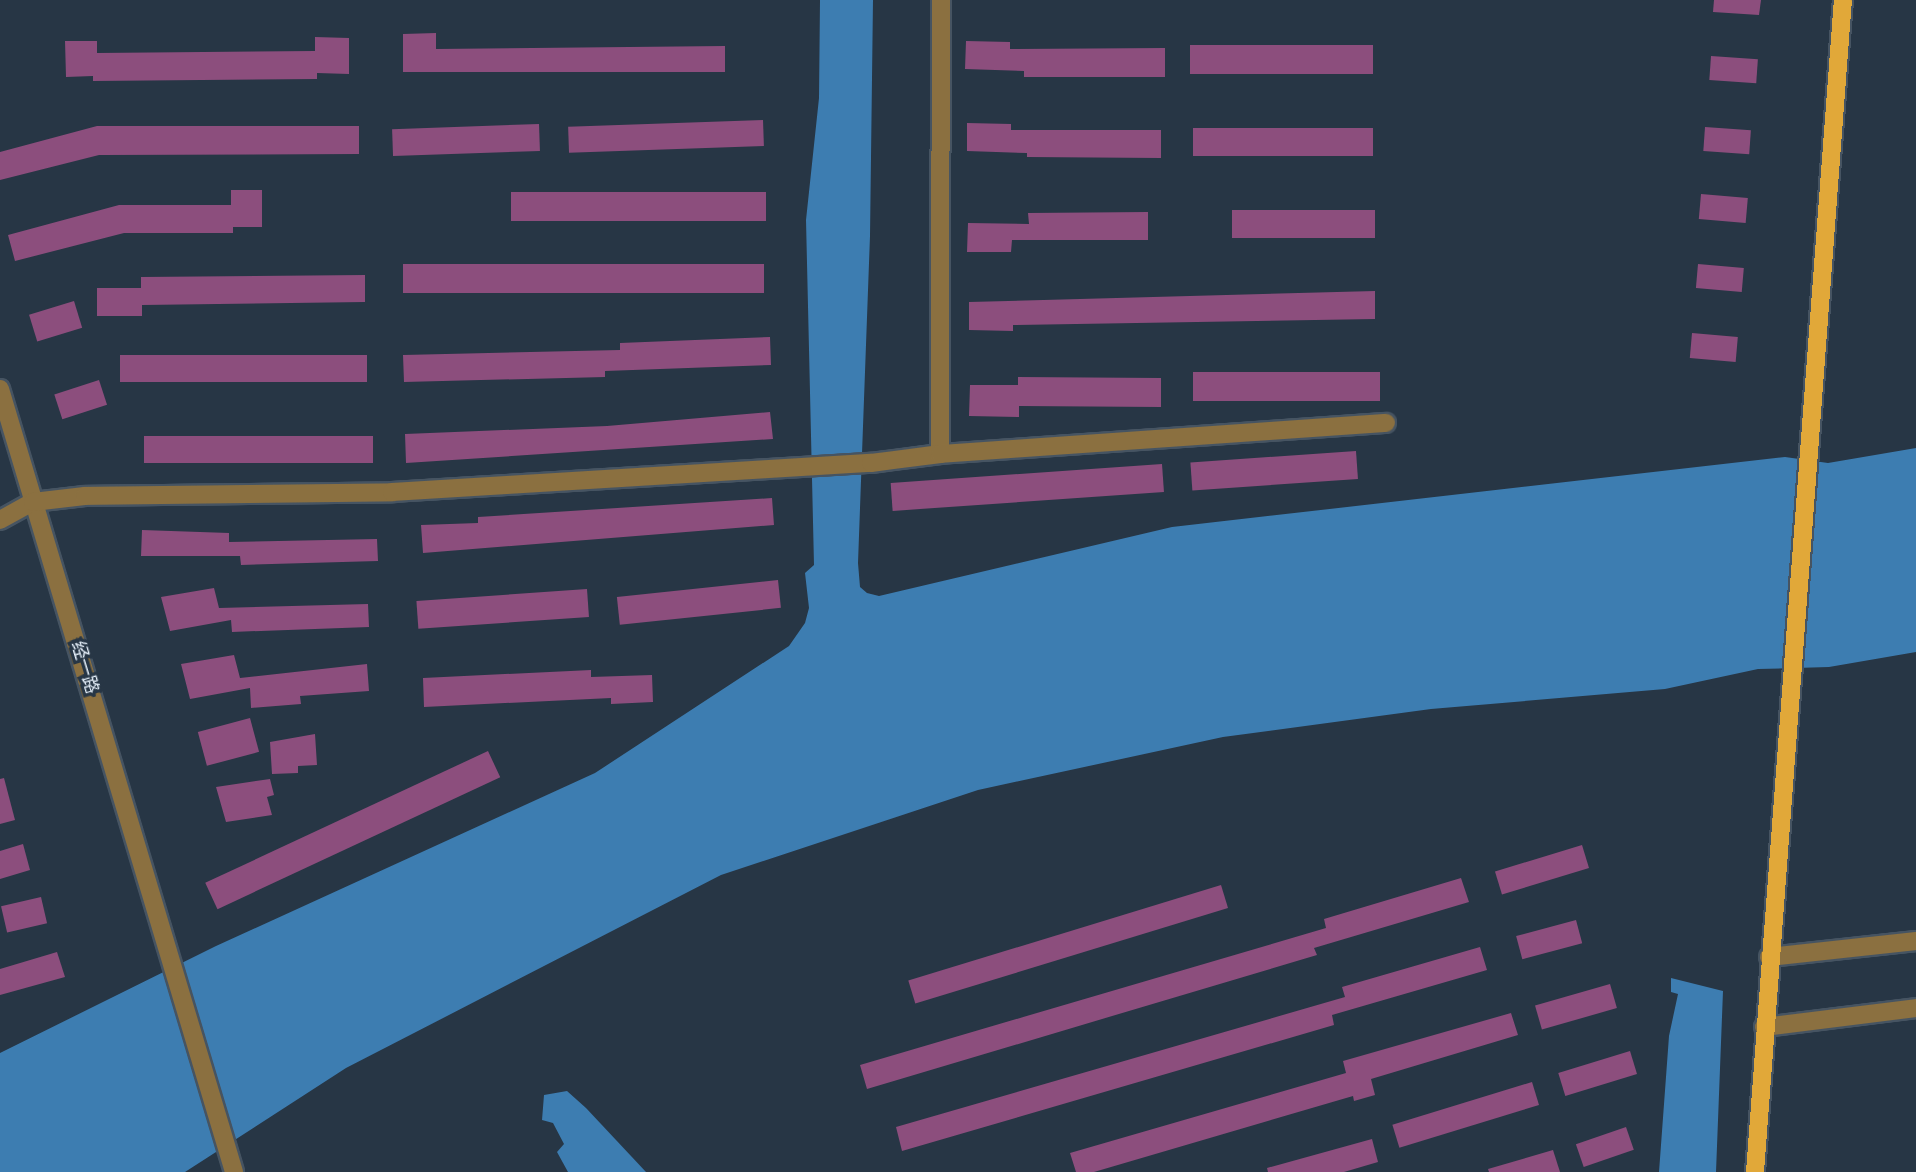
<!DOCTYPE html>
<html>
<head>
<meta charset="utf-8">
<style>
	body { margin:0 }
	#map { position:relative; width:1916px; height:1172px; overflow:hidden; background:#273645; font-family:Overpass,"Noto Sans SC",sans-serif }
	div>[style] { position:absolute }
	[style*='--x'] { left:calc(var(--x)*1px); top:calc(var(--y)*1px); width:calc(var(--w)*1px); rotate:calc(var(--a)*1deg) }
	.water>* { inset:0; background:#3d7db1 }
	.building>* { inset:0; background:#8c4e7d; transform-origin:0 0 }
	.roads { filter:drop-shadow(2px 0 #465462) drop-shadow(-2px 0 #465462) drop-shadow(0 2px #465462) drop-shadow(0 -2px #465462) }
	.minor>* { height:18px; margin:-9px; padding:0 9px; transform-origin:9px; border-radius:9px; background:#8b7040 }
	.major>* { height:18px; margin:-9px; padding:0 9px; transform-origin:9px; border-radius:9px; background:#e1a839 }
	span { translate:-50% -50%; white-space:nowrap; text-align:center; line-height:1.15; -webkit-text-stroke:7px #273645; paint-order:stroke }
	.street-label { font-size:18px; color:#e7f1fb }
</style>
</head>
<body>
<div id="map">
	<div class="water">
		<i style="clip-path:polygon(820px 0,873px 0,870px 236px,858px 563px,860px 587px,867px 593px,879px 596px,1172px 527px,1785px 457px,1828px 463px,1916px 448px,1916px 652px,1829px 667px,1758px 669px,1665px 689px,1431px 709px,1223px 737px,978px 790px,721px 875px,346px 1068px,185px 1172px,0 1172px,0 1053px,216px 946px,595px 773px,789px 646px,805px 623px,809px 608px,805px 573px,814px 565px,806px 220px,819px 98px)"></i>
		<i style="clip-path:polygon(1671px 978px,1723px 991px,1716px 1172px,1659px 1172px,1669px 1036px,1678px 994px,1671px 992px)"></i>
		<i style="clip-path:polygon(567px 1091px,586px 1108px,646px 1172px,568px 1172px,557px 1152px,564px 1144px,553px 1123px,542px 1120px,544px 1095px)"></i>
	</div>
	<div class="building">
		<i style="clip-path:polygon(1714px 0,1761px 0,1759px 15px,1713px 12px)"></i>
		<i style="clip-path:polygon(436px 33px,436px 49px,725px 46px,725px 72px,403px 72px,403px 34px)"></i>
		<i style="clip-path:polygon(315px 37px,349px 38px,349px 74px,317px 73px,317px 79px,93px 81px,93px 76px,66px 77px,65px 41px,97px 41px,97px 53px,315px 51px)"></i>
		<i style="clip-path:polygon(966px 41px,1010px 42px,1010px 49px,1165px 48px,1165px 77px,1024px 77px,1024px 71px,965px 69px)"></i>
		<i style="left:1373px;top:45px;width:29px;height:183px;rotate:90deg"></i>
		<i style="left:1711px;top:56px;width:47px;height:24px;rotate:4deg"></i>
		<i style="left:763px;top:120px;width:26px;height:195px;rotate:88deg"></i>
		<i style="clip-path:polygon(967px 123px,1011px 124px,1011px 130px,1161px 130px,1161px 158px,1027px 157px,1027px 153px,967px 151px)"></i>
		<i style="left:539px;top:124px;width:27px;height:147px;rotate:88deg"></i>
		<i style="clip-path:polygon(97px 126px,359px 126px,359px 154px,99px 155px,0 180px,0 152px)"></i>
		<i style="left:1705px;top:127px;width:46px;height:24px;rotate:4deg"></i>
		<i style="left:1373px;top:128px;width:28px;height:180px;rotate:90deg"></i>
		<i style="clip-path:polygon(231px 190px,262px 190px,262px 227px,233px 227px,233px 233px,124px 233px,15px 261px,8px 235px,119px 205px,231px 205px)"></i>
		<i style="left:766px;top:192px;width:29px;height:255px;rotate:90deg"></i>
		<i style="left:1701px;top:194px;width:47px;height:25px;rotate:5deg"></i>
		<i style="left:1232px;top:210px;width:143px;height:28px"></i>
		<i style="clip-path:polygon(1148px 212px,1148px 240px,1012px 240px,1011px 252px,967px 252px,968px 223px,1029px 224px,1028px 213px)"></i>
		<i style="left:764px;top:264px;width:29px;height:361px;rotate:90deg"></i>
		<i style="left:1698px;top:264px;width:46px;height:24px;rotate:5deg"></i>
		<i style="clip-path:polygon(365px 275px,365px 302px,142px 305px,142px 316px,97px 316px,97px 288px,141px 288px,141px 277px)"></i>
		<i style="clip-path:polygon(1375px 291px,1375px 319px,1013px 325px,1013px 331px,969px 330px,969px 302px)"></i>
		<i style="left:74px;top:301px;width:28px;height:47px;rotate:73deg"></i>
		<i style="left:1692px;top:333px;width:46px;height:25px;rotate:5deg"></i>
		<i style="clip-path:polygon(770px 337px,771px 365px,605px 371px,605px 377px,404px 382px,403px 355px,620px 350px,620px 343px)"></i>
		<i style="left:367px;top:355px;width:27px;height:247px;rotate:90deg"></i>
		<i style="left:1193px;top:372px;width:187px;height:29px"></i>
		<i style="clip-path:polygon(1018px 377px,1161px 378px,1161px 407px,1019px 406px,1019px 417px,969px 416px,970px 385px,1018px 385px)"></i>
		<i style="left:99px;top:380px;width:26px;height:47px;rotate:72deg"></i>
		<i style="clip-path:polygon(770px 412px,773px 439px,406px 463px,405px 434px,607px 426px)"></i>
		<i style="left:373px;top:436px;width:27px;height:229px;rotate:90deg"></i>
		<i style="left:1356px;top:451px;width:28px;height:166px;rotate:86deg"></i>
		<i style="left:1162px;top:464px;width:28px;height:272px;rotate:86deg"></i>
		<i style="clip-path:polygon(772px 498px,774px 525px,423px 553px,421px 525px,478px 523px,478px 517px)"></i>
		<i style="clip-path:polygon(142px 530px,229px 533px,229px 542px,377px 539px,378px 561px,241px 565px,240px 556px,141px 556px)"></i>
		<i style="left:778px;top:580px;width:28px;height:162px;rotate:84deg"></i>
		<i style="clip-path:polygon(214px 588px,219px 608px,368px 604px,369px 627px,232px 632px,231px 620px,170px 631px,161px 597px)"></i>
		<i style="left:587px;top:589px;width:28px;height:171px;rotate:86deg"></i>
		<i style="clip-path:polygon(234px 655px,240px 678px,367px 664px,369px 691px,300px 696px,301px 704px,251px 708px,250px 688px,190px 699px,181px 664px)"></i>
		<i style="clip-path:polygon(591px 670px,591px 677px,652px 675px,653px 702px,611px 704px,611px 698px,424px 707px,423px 678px)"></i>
		<i style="left:250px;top:718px;width:35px;height:54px;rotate:75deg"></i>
		<i style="clip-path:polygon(315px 734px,317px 765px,298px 766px,298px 773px,272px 774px,270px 742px)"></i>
		<i style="left:488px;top:751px;width:29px;height:312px;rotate:65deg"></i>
		<i style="clip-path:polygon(4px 778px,15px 820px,0 824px,0 779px)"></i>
		<i style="clip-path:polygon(270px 779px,274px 795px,267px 797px,272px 815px,226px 822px,216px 787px)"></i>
		<i style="clip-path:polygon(23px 844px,30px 870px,0 879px,0 851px)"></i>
		<i style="left:1582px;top:845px;width:24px;height:91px;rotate:73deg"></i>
		<i style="clip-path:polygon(1461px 878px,1469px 902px,1314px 948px,1317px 955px,867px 1089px,860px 1065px,1326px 928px,1324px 919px)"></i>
		<i style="left:1221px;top:885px;width:24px;height:327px;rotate:73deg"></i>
		<i style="left:41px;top:897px;width:27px;height:41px;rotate:77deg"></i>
		<i style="left:1576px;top:920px;width:24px;height:62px;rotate:75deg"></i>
		<i style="clip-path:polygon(1480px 947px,1487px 970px,1332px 1015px,1334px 1025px,902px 1151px,896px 1127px,1345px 997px,1342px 987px)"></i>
		<i style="clip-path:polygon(57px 952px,65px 977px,0 995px,0 969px)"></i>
		<i style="left:1610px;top:984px;width:25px;height:78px;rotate:74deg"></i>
		<i style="clip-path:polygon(1511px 1013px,1518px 1035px,1371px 1079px,1375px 1095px,1354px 1101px,1353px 1096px,1094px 1172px,1076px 1172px,1070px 1153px,1346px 1073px,1343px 1061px)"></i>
		<i style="left:1630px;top:1051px;width:24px;height:75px;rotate:73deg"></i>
		<i style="left:1532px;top:1082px;width:24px;height:146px;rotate:73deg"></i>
		<i style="left:1626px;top:1127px;width:24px;height:53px;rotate:71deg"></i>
		<i style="clip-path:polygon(1372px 1139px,1378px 1162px,1344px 1172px,1268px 1172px,1267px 1168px)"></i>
		<i style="clip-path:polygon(1553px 1150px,1560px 1172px,1489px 1172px,1488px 1169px)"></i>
	</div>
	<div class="roads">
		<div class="minor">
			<i style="--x:0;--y:389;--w:817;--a:73.36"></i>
			<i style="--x:940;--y:454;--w:454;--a:-89.9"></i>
			<i style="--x:0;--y:520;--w:38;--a:-29"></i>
			<i style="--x:33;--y:502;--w:52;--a:-6.6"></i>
			<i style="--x:85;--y:496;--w:307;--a:-0.7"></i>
			<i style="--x:392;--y:492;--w:480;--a:-3.5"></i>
			<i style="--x:871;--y:463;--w:70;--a:-7.4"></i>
			<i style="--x:940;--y:454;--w:447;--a:-4"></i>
			<i style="--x:1769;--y:957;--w:148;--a:-6.2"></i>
			<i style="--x:1764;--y:1027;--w:153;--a:-7.1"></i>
		</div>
		<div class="major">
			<i style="--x:1755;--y:1172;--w:1175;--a:-85.71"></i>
		</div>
	</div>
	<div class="street-label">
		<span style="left:83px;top:668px;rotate:73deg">经一路</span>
	</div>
</div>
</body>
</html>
